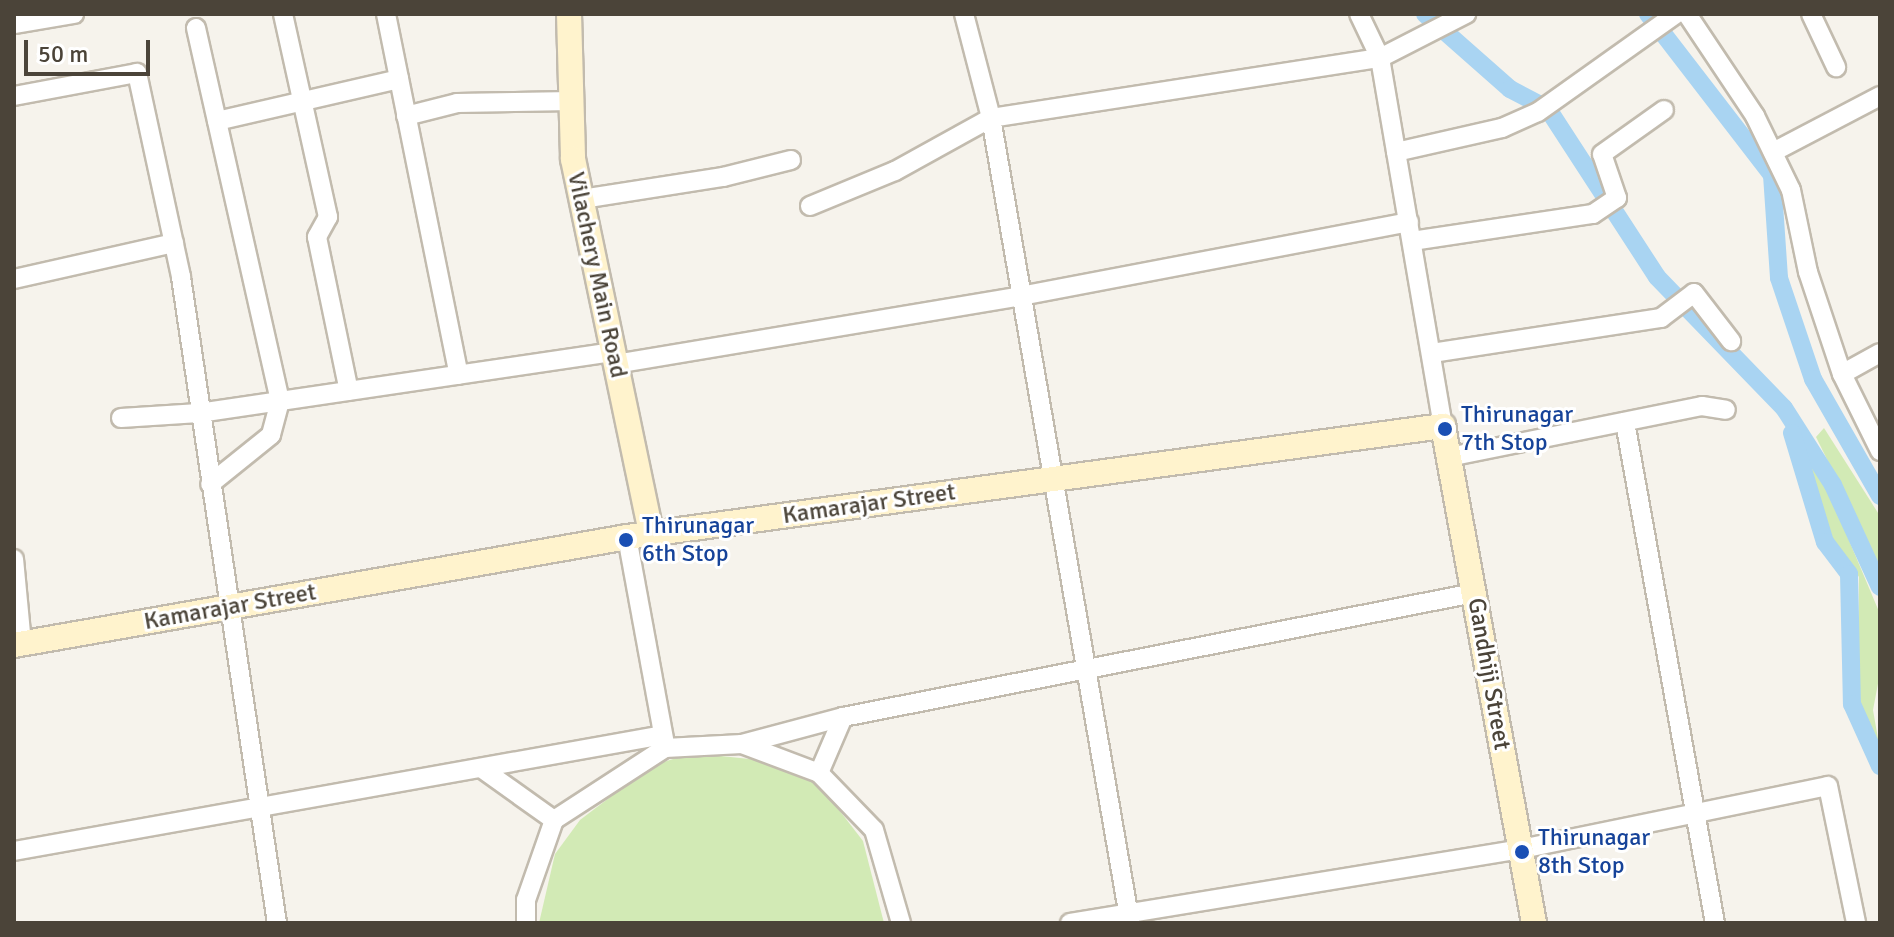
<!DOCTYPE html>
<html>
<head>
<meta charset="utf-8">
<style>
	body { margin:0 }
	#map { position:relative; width:1894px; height:937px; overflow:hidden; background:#f6f3ec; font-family:Signika,sans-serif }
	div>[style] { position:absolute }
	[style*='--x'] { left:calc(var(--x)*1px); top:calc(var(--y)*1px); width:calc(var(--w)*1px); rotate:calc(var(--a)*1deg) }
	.green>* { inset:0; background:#d2eab5 }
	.canal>* { height:18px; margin:-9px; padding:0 9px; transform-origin:9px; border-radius:9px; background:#a9d4f2 }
	.roads { filter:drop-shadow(2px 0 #c2bbae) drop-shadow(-2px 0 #c2bbae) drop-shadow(0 2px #c2bbae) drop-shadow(0 -2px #c2bbae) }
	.street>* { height:18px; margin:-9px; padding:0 9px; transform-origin:9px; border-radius:9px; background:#fff }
	.secondary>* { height:24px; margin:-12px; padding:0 12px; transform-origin:12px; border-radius:12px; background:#fff3cd }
	.dots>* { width:22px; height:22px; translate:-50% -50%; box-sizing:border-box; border:4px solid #fff; border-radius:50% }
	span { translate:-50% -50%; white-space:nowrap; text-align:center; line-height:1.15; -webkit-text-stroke:6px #fff; paint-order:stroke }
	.street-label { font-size:24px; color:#4b4439 }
	.transit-label { font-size:24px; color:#164399 }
	.left { translate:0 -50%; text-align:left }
	.frame { position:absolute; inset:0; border:16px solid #4b4439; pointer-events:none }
	.scale { position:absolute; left:24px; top:40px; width:126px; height:36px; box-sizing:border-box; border:4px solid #4b4439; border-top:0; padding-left:10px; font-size:24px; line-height:28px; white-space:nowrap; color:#4b4439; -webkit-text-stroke:6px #fff; paint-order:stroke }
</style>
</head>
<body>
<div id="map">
	<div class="green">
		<i style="clip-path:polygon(1824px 428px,1880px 516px,1880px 567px,1816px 437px)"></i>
		<i style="clip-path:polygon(1809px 458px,1819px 469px,1880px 614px,1880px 673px,1873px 710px,1880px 750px,1858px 702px,1859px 577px,1833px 539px,1806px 468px)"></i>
		<i style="clip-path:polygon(692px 753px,769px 761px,819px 784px,863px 841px,884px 923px,539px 923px,555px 854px,580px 820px,651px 766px)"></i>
	</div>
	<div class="canal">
		<i style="--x:1425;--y:14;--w:113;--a:41.4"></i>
		<i style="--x:1510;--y:89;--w:43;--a:27.8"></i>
		<i style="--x:1548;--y:109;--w:200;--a:57"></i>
		<i style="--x:1657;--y:277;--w:182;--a:45.9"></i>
		<i style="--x:1784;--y:408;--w:91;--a:57.5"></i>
		<i style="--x:1833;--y:485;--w:112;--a:65.3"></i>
		<i style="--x:1648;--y:14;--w:203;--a:52.4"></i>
		<i style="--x:1772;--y:175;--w:103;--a:86.1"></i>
		<i style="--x:1779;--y:278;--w:107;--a:71.4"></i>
		<i style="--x:1813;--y:379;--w:135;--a:60.2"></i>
		<i style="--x:1792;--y:433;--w:114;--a:73.2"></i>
		<i style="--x:1825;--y:542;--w:40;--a:53"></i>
		<i style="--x:1849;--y:574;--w:130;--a:88.7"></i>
		<i style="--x:1852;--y:704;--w:68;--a:65.7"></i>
	</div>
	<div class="roads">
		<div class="street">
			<i style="--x:283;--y:14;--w:208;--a:77.5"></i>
			<i style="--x:328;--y:217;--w:23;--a:119"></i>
			<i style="--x:317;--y:237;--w:157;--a:78.3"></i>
			<i style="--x:386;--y:14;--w:368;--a:78.6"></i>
			<i style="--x:964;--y:14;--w:107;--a:75.4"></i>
			<i style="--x:991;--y:118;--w:394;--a:-8.8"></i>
			<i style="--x:1380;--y:58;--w:373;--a:80.3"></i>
			<i style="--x:1359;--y:14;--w:49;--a:64.5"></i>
			<i style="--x:1380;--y:58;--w:97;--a:-27.1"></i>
			<i style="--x:1687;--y:14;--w:123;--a:56.3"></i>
			<i style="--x:1755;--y:116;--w:82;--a:64.1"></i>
			<i style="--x:1791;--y:190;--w:84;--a:78.3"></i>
			<i style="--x:1808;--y:272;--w:108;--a:71.6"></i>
			<i style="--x:1842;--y:374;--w:86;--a:63.7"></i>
			<i style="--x:1811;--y:14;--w:59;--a:64.7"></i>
			<i style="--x:14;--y:24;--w:61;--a:-9.5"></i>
			<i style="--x:196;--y:28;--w:382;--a:77.3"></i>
			<i style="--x:280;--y:401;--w:35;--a:105"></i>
			<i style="--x:271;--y:435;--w:78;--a:141.2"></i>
			<i style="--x:14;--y:96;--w:125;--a:-10.6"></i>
			<i style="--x:137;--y:73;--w:209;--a:77.8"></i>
			<i style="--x:181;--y:277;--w:653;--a:81.55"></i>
			<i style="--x:406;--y:116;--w:53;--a:-14.3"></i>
			<i style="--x:457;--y:103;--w:115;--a:-1"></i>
			<i style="--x:217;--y:121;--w:187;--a:-13"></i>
			<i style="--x:1396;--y:152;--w:109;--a:-12.8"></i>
			<i style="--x:1502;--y:128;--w:39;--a:-24"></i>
			<i style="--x:1538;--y:112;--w:169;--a:-35.4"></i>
			<i style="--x:1773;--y:152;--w:121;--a:-27.6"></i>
			<i style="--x:582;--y:199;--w:143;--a:-8.9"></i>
			<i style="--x:723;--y:177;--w:70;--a:-14"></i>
			<i style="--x:810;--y:206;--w:92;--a:-22.4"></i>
			<i style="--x:895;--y:171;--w:110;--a:-28.9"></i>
			<i style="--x:991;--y:118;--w:817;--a:80.2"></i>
			<i style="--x:1412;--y:241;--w:183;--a:-8.5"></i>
			<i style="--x:1593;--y:214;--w:29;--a:-34"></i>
			<i style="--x:1617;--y:198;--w:46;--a:-108.8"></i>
			<i style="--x:1602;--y:154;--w:76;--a:-35.4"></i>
			<i style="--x:14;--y:279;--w:164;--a:-12.7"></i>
			<i style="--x:1432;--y:353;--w:232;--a:-8.7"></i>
			<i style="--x:1661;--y:318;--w:41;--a:-37.1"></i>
			<i style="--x:1694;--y:293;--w:61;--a:52.4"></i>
			<i style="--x:616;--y:364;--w:411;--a:-9.5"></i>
			<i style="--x:1021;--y:296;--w:395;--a:-10.8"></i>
			<i style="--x:1842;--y:374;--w:43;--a:-28.9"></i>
			<i style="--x:121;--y:418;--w:78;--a:-3.7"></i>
			<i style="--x:199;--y:413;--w:419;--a:-8.4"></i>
			<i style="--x:1625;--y:422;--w:509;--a:79.82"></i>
			<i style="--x:1449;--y:457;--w:258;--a:-11.4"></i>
			<i style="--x:1702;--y:406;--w:24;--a:9"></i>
			<i style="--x:627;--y:537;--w:211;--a:79.6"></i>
			<i style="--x:14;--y:559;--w:84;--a:84.6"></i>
			<i style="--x:742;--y:744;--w:105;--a:-15"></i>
			<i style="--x:481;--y:768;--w:90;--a:35.5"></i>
			<i style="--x:819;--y:773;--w:61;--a:-66.8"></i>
			<i style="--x:843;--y:717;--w:643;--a:-11.12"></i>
			<i style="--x:14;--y:851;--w:659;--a:-10.13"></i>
			<i style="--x:526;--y:923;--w:23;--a:-90"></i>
			<i style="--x:526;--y:900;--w:85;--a:-70.7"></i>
			<i style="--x:554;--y:820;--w:132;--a:-33"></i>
			<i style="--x:665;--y:748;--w:77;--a:-3"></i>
			<i style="--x:742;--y:744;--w:82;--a:20.6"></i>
			<i style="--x:819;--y:773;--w:79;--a:46"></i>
			<i style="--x:874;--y:830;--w:97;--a:73.8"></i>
			<i style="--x:1070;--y:923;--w:457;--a:-9.3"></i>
			<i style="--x:1521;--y:849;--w:313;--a:-11.6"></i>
			<i style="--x:1828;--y:786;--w:140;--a:78.4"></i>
		</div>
		<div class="secondary">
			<i style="--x:569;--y:14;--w:145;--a:88.4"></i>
			<i style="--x:573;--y:159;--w:382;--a:78.2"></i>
			<i style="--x:14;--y:645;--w:622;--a:-9.99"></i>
			<i style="--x:627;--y:537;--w:824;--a:-7.75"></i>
			<i style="--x:1443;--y:426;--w:505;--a:79.62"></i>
		</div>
	</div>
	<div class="dots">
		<i style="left:1445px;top:429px;background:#1a4fb4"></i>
		<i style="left:626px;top:540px;background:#1a4fb4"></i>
		<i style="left:1522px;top:852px;background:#1a4fb4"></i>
	</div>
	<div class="street-label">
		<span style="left:597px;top:275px;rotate:78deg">Vilachery Main Road</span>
		<span style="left:869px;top:504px;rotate:-8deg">Kamarajar Street</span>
		<span style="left:230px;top:607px;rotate:-10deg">Kamarajar Street</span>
		<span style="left:1489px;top:674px;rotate:80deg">Gandhiji Street</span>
	</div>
	<div class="transit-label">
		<span class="left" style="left:1461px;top:429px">Thirunagar<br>7th Stop</span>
		<span class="left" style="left:642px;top:540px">Thirunagar<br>6th Stop</span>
		<span class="left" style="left:1538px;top:852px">Thirunagar<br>8th Stop</span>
	</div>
	<div class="frame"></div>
	<div class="scale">50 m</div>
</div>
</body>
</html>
